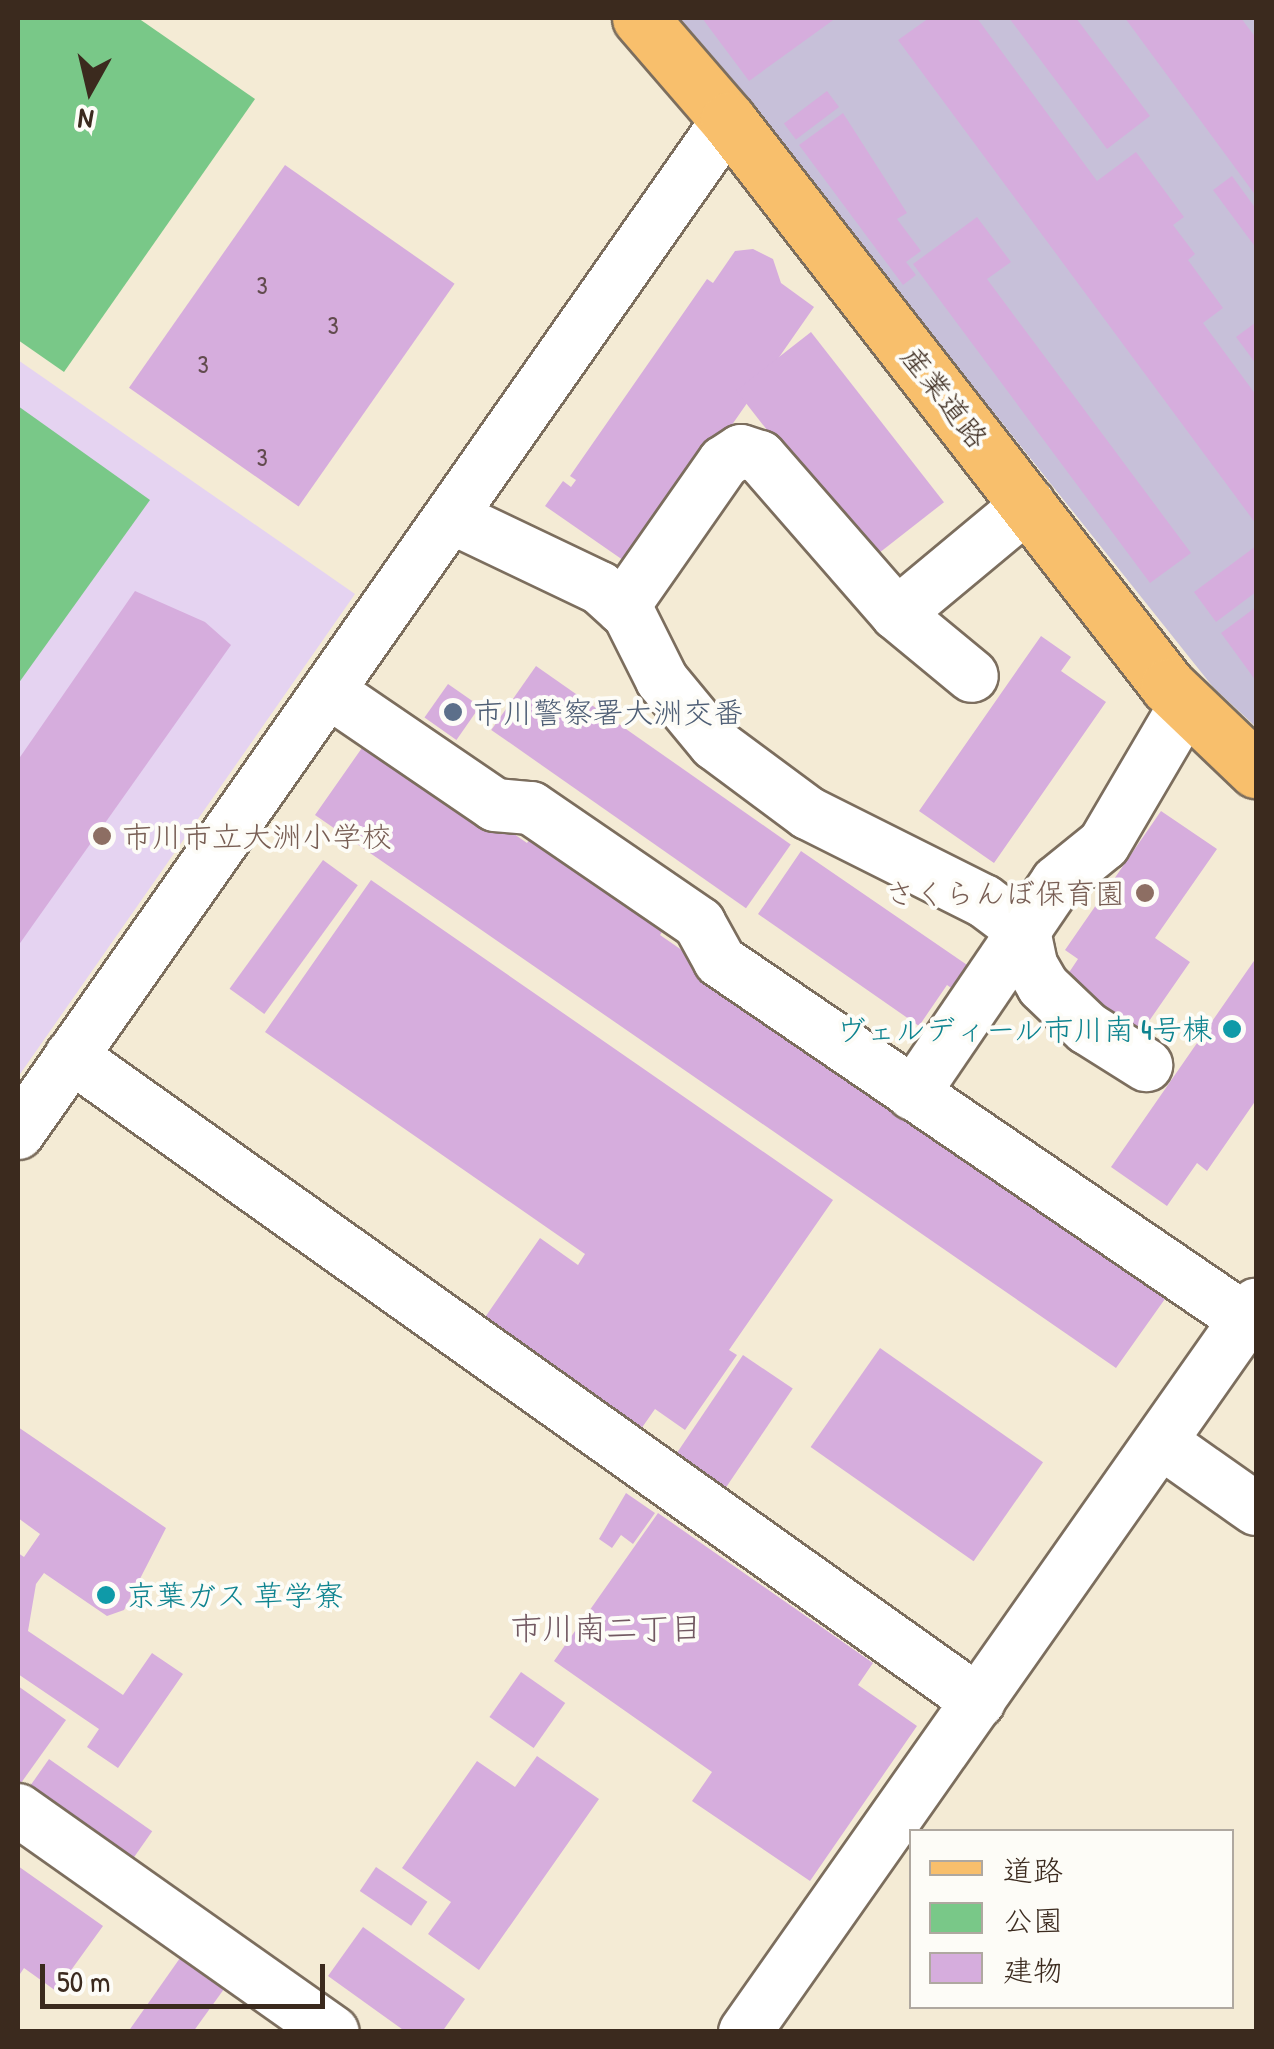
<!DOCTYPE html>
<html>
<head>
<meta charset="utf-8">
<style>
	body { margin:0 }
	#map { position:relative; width:1274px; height:2049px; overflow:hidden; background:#f4ebd5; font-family:"Patrick Hand","Klee One",sans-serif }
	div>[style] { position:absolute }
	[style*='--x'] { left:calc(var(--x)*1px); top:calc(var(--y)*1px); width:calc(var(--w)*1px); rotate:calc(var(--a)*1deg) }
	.built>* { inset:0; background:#e5d3f1 }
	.industrial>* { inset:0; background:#c7c0d9 }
	.green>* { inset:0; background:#79c888 }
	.building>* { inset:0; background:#d6addd; transform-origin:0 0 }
	.roads { filter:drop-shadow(2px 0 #7c6e5e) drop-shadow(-2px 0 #7c6e5e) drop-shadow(0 2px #7c6e5e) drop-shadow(0 -2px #7c6e5e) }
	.minor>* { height:52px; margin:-26px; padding:0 26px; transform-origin:26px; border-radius:26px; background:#fff }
	.major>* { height:55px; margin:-27.5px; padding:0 27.5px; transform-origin:27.5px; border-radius:27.5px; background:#f8bf6c }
	.dots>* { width:28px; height:28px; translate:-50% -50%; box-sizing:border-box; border:5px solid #fdfcf7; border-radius:50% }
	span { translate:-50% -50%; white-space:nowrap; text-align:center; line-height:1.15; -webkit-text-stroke:8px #fdfcf7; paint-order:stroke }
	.number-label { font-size:25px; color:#624b4e }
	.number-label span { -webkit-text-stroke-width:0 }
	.street-label { font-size:30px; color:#3b2a1e }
	.service-label { font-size:30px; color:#4e5e75 }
	.left { translate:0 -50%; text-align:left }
	.education-label { font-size:30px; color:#785e54 }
	.right { translate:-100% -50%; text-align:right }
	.culture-label { font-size:30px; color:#0d838f }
	.neighbourhood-label { font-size:32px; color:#715861 }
	.frame { position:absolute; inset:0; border:20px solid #3b2a1e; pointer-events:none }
	.legend { position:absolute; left:909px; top:1829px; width:325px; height:180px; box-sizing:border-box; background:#fdfcf7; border:2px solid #afa8a0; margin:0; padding:12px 18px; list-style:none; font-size:30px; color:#3b2a1e }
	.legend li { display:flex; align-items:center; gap:20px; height:50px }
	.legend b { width:50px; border:2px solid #afa8a0 }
	.north { position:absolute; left:40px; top:40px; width:100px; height:100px; -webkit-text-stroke:8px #fdfcf7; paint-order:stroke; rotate:188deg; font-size:28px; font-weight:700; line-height:40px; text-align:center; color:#3b2a1e }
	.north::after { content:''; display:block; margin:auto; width:35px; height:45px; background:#3b2a1e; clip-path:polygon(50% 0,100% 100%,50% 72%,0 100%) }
	.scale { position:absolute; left:40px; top:1964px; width:285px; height:45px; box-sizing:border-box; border:5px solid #3b2a1e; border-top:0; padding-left:12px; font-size:30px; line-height:35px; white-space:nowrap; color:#3b2a1e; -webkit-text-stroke:8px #fdfcf7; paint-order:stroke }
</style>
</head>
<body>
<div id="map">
	<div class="built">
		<i style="clip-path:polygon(18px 360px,355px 594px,18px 1077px)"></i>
	</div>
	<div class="industrial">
		<i style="clip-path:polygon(679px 18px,1256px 18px,1256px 727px,1213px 687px)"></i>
	</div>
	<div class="green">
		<i style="clip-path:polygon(18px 18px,138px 18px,255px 99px,64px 372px,18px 340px)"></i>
		<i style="clip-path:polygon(18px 406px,150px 500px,18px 684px)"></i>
	</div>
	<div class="building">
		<i style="clip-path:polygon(702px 18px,836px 18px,749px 81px)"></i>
		<i style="clip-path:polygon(929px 18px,977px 18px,1097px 181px,1136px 152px,1184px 217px,1173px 225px,1195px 254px,1188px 260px,1223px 308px,1203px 323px,1256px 395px,1256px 524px,898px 40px)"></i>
		<i style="clip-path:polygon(1009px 18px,1076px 18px,1150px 116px,1107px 149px)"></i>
		<i style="clip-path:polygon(1125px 18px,1241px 18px,1256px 38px,1256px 196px)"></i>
		<i style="left:827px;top:91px;width:20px;height:54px;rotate:53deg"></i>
		<i style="clip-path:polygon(843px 113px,907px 213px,897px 219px,921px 251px,906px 262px,916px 275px,903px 285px,799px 145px)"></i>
		<i style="left:285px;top:165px;width:207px;height:272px;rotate:35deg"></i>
		<i style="clip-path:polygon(1232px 176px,1256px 209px,1256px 248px,1213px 190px)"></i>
		<i style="clip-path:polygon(977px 217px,1011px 262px,987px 279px,1191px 553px,1150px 583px,913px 264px)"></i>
		<i style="clip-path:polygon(753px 249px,773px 259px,781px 283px,814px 307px,633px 567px,545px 506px,563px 481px,571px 487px,576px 480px,570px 476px,707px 279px,713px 283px,735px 251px)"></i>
		<i style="clip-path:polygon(1255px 323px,1256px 325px,1256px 364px,1236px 337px)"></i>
		<i style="left:811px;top:332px;width:216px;height:95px;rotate:52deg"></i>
		<i style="clip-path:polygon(1256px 546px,1256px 592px,1216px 622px,1194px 592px)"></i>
		<i style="clip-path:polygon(135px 591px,205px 622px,231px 645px,18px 946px,18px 760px)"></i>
		<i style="clip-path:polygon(1256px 607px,1256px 681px,1221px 633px)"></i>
		<i style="clip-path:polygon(1041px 636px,1071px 657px,1061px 671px,1106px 702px,994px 863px,919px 811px)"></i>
		<i style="left:536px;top:666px;width:311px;height:78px;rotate:35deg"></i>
		<i style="left:448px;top:684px;width:39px;height:41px;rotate:35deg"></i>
		<i style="clip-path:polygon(371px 735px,527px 843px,533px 834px,666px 926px,660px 935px,1172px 1289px,1116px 1368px,315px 815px)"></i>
		<i style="clip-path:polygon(1161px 811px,1217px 849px,1155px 938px,1190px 962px,1138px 1037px,1062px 983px,1078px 959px,1065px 950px)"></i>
		<i style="clip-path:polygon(801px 851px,973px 969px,957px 992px,947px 985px,919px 1026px,758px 914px)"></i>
		<i style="left:323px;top:860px;width:43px;height:159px;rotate:36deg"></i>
		<i style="clip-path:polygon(371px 880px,833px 1200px,729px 1350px,737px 1355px,685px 1430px,655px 1409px,641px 1429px,627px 1430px,479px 1326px,540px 1238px,578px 1265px,585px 1254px,265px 1032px)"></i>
		<i style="clip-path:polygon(1256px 958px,1256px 1100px,1207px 1171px,1197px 1163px,1167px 1206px,1111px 1167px)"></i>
		<i style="left:880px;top:1348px;width:199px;height:121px;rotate:35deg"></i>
		<i style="left:743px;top:1355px;width:60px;height:121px;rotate:34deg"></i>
		<i style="clip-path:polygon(18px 1427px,166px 1528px,124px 1610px,107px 1616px,44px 1573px,36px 1584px,28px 1631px,123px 1695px,152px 1653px,183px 1674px,118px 1768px,87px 1747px,99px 1729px,18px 1674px,18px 1553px,24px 1557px,40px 1534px,18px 1518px)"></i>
		<i style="clip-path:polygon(626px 1493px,655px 1513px,633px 1544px,621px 1535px,612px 1548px,599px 1539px)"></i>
		<i style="clip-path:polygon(658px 1513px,873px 1663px,858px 1685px,917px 1726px,810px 1881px,692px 1801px,712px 1772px,554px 1661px)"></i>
		<i style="left:521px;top:1672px;width:54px;height:55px;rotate:35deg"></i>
		<i style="clip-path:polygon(18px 1686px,66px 1720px,21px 1783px,18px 1781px)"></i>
		<i style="clip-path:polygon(537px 1756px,599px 1799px,479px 1970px,428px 1934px,451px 1902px,402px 1868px,477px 1761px,515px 1787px)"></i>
		<i style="left:49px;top:1759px;width:126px;height:37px;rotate:35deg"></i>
		<i style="clip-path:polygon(18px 1866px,103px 1926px,56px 1991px,24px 1968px,18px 1977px)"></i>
		<i style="left:376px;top:1867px;width:62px;height:29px;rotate:34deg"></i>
		<i style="clip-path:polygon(363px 1927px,465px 1999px,442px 2032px,406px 2032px,328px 1976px)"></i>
		<i style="clip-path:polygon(180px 1958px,224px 1989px,193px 2032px,128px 2032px)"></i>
	</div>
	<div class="roads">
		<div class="minor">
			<i style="--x:451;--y:517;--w:165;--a:25.5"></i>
			<i style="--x:600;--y:588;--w:39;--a:42"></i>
			<i style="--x:629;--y:614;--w:74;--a:63.4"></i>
			<i style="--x:662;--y:680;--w:83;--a:50.4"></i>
			<i style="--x:715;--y:744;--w:116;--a:36.6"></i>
			<i style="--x:808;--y:813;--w:197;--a:26.6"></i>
			<i style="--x:984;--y:901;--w:50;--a:36.9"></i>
			<i style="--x:1024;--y:931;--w:35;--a:78"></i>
			<i style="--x:1031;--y:965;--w:24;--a:60"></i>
			<i style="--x:1043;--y:986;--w:61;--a:43.7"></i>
			<i style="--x:1087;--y:1028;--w:70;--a:32.1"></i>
			<i style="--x:622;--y:608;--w:178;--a:-55.1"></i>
			<i style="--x:724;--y:462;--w:20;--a:-33"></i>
			<i style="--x:741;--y:451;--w:20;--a:18"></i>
			<i style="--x:760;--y:457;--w:208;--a:48.9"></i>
			<i style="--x:897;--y:614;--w:97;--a:39.6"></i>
			<i style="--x:897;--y:614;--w:172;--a:-39.8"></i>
			<i style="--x:328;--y:691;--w:202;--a:34.3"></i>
			<i style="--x:495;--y:805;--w:36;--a:5"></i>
			<i style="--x:531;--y:808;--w:204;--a:34.4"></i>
			<i style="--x:699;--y:923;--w:43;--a:61.1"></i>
			<i style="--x:720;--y:961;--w:637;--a:34.31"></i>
			<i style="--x:71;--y:1056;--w:1114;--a:35.43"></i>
			<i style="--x:913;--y:1094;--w:256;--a:-55.8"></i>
			<i style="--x:1057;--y:882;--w:60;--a:-39"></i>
			<i style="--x:1104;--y:844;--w:160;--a:-59.6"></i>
			<i style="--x:18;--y:1133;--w:1237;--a:-54.97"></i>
			<i style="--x:1161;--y:1442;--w:116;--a:35.2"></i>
			<i style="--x:18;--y:1810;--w:385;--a:35.2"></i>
			<i style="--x:745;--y:2032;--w:889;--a:-54.9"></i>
		</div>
		<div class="major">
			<i style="--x:640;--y:18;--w:135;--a:49.2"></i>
			<i style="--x:728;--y:120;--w:717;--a:52.14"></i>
			<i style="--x:1168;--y:686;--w:122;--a:43.7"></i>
		</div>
	</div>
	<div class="dots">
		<i style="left:453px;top:712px;background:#5c6f8a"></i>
		<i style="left:102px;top:836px;background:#8d6e63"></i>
		<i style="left:1145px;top:893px;background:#8d6e63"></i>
		<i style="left:1232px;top:1029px;background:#0f9aa8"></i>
		<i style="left:106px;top:1595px;background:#0f9aa8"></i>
	</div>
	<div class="number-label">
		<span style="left:262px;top:285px">3</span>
		<span style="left:333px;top:325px">3</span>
		<span style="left:203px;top:364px">3</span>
		<span style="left:262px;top:457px">3</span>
	</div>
	<div class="street-label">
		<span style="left:945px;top:397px;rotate:52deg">産業道路</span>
	</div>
	<div class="service-label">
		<span class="left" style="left:473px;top:712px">市川警察署大洲交番</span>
	</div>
	<div class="education-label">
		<span class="left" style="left:122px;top:836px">市川市立大洲小学校</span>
		<span class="right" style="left:1125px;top:893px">さくらんぼ保育園</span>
	</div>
	<div class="culture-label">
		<span class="right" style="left:1212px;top:1029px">ヴェルディール市川南 4号棟</span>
		<span class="left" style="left:126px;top:1595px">京葉ガス 草学寮</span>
	</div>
	<div class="neighbourhood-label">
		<span style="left:606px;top:1628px">市川南二丁目</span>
	</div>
	<div class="frame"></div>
	<ul class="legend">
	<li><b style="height:12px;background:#f8bf6c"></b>道路</li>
	<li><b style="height:28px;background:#79c888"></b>公園</li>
	<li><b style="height:28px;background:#d6addd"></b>建物</li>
	</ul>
	<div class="north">N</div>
	<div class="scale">50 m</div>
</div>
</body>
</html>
